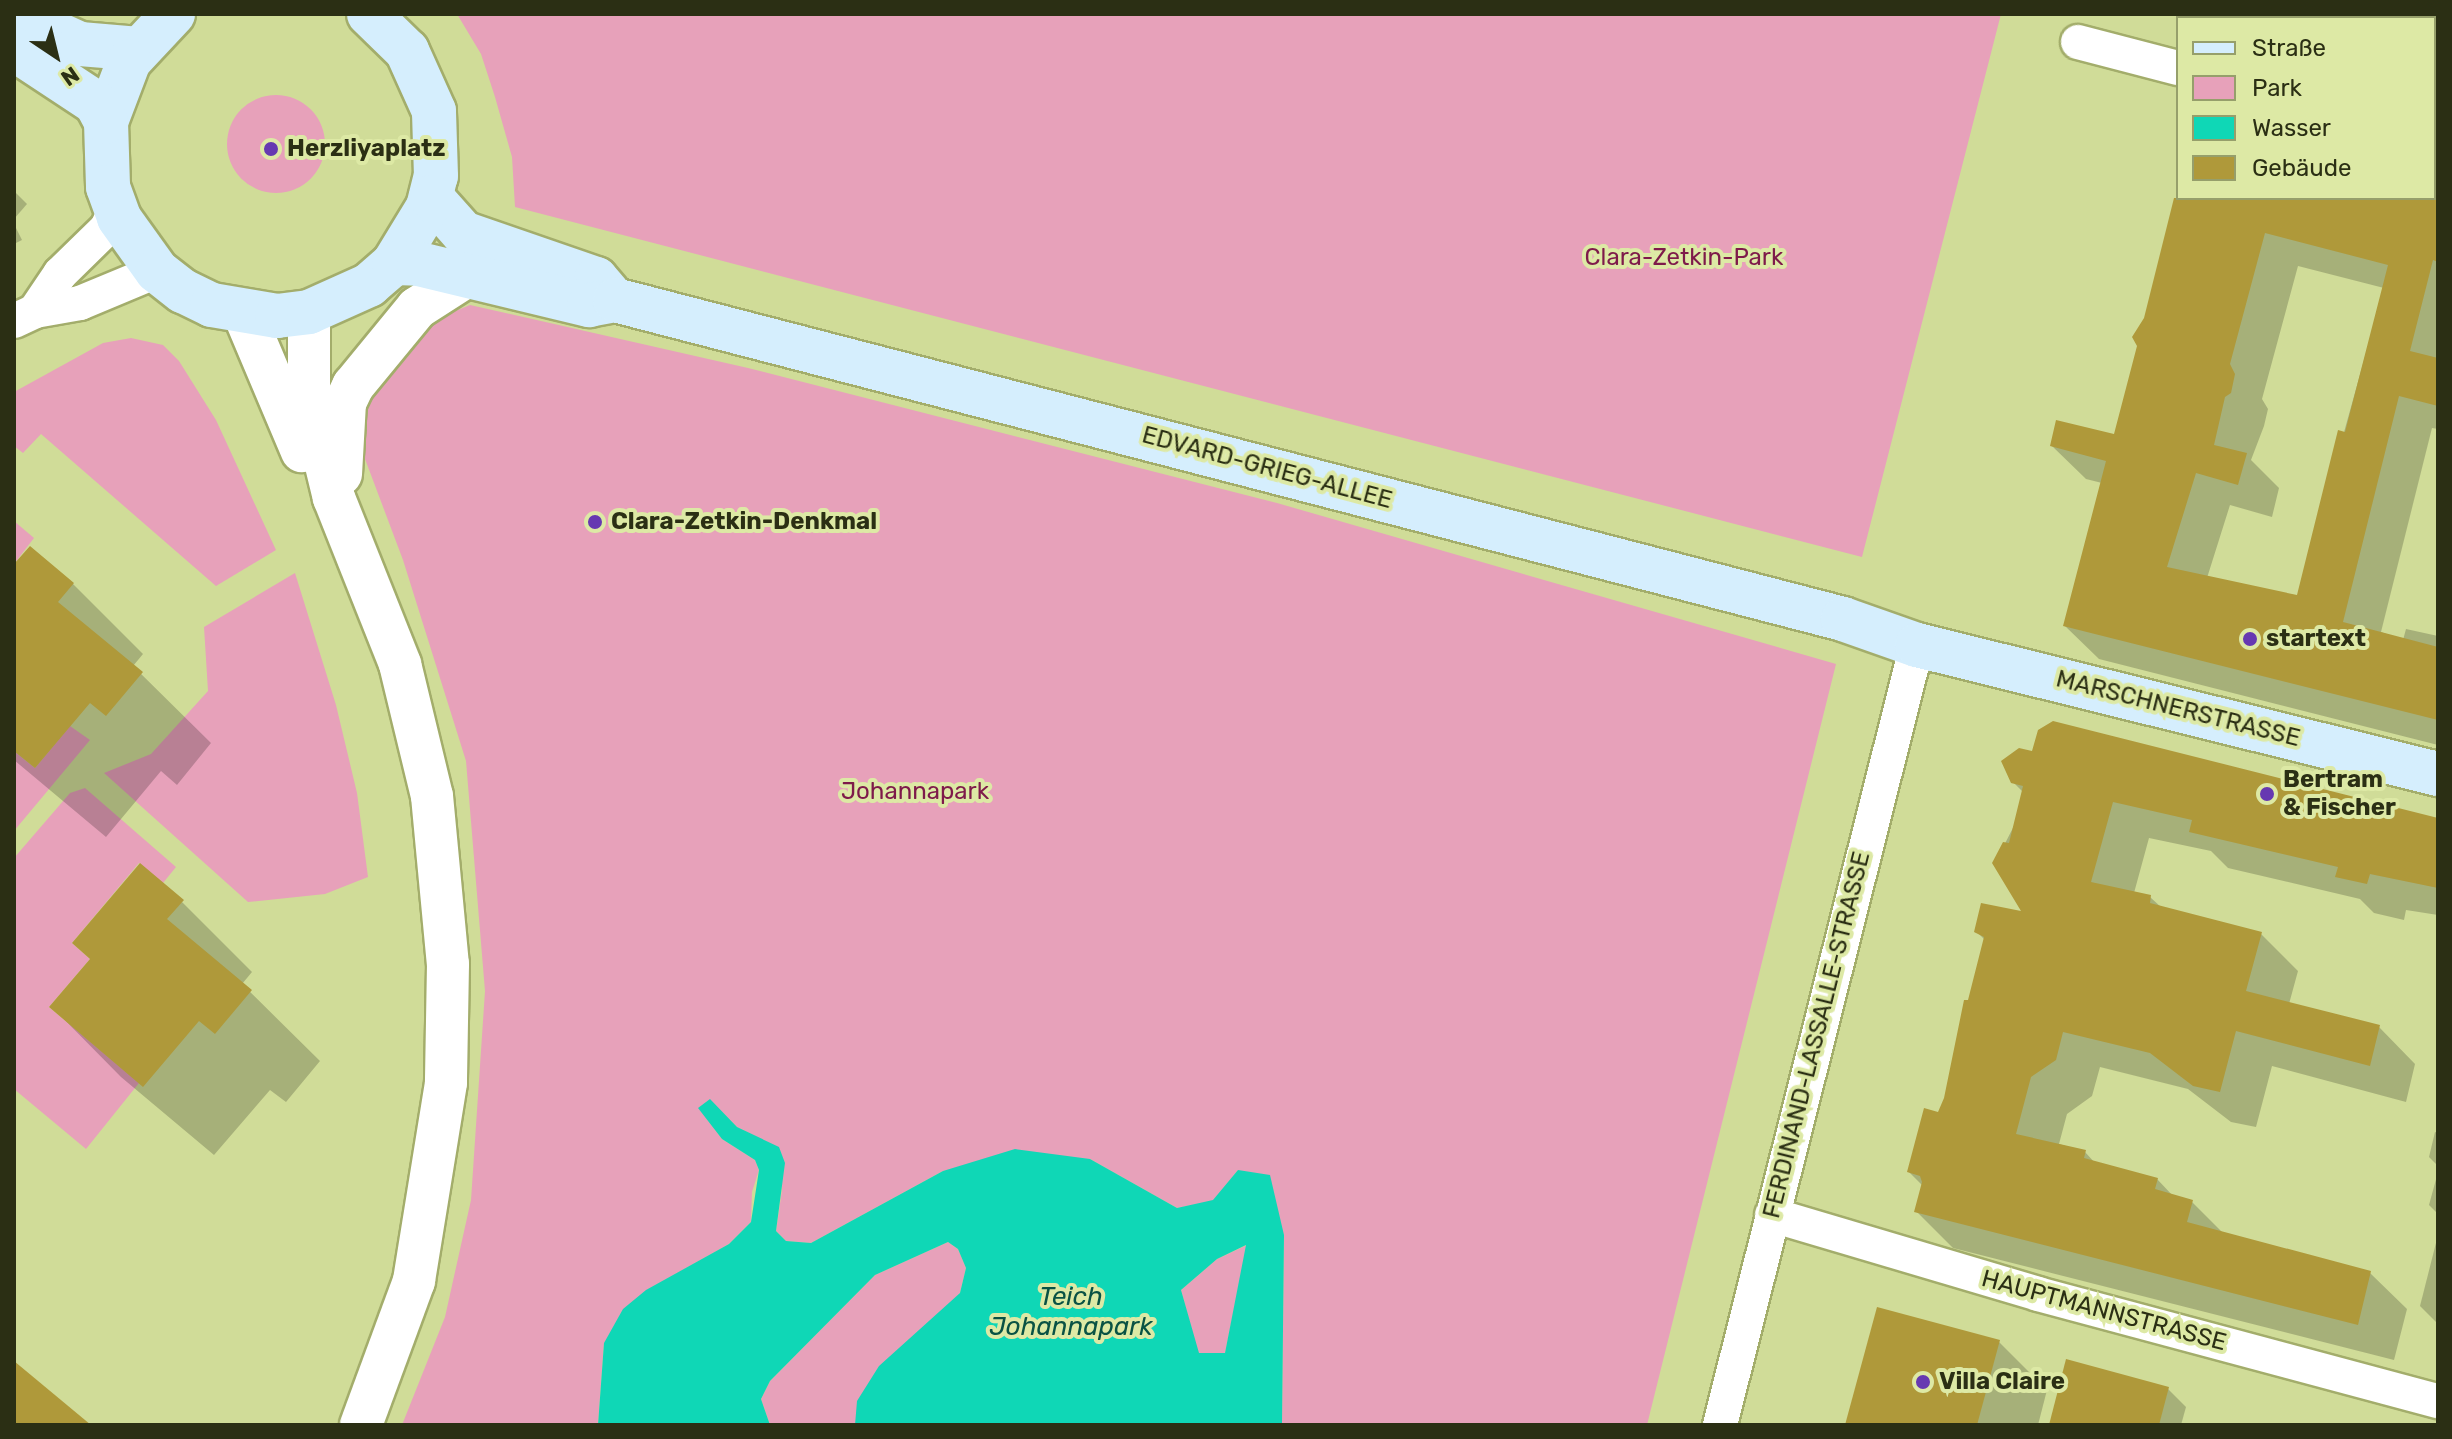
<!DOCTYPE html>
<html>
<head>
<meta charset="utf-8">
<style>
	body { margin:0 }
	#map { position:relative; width:2452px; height:1439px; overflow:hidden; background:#d0dc98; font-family:Rubik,sans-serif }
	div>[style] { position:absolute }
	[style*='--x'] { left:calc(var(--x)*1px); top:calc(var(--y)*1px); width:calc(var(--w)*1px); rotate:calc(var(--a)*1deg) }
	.green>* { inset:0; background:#e7a1ba }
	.round { border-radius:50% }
	.water>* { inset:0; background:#0fd7b6 }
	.shadow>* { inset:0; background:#0003 }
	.building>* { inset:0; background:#af993a }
	.roads { filter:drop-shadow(2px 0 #a3ad6b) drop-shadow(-2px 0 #a3ad6b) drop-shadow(0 2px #a3ad6b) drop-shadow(0 -2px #a3ad6b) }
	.minor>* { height:34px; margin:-17px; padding:0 17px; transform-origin:17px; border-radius:17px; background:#fff }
	.tertiary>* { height:42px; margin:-21px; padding:0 21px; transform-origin:21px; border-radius:21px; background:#fff }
	.secondary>* { height:44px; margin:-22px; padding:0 22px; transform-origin:22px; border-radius:22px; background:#d5eefd }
	.dots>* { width:22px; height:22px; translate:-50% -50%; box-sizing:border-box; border:4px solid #dde9a5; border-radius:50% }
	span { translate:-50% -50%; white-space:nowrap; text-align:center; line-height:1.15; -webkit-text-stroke:8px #dde9a5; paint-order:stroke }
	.poi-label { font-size:24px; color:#2b2f14; font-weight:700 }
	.left { translate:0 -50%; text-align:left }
	.park-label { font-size:24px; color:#7e1a4a }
	.street-label { font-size:24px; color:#2b2f14 }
	.water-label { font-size:26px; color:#095244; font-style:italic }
	.frame { position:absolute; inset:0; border:16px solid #2b2f14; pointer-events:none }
	.legend { position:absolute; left:2176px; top:16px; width:260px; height:184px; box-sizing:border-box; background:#dde9a5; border:2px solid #969f6b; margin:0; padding:10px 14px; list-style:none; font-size:24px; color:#2b2f14 }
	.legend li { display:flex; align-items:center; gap:16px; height:40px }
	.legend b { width:40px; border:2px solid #969f6b }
	.north { position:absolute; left:16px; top:16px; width:80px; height:80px; -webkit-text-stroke:6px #dde9a5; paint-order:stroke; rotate:145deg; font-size:22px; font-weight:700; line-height:32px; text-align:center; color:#2b2f14 }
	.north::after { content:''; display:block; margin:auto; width:28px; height:36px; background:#2b2f14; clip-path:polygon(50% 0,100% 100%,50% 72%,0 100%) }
</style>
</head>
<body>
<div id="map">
	<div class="green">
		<i style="clip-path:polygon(457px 14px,2001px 14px,1862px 557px,515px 207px,512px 157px,495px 97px,481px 54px)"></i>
		<i class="round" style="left:227px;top:95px;width:98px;height:98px"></i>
		<i style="clip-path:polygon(470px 305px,748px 368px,1277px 503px,1836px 664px,1647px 1425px,1282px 1425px,1284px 1235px,1238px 1170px,1213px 1201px,1177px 1208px,1090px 1159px,943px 1171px,811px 1243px,786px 1241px,776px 1231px,782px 1190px,779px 1148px,737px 1127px,710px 1100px,699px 1108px,722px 1139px,755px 1160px,759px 1170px,752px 1192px,751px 1222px,729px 1244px,647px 1290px,604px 1343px,598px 1425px,402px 1425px,445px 1317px,471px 1200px,485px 991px,466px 761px,403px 560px,362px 451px,361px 421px,376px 386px,431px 321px)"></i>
		<i style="clip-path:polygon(131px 338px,163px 345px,179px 361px,216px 420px,276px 550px,216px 586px,41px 434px,23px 453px,14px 446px,14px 392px,103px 343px)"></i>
		<i style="clip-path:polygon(14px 521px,34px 538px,14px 564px)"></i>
		<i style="clip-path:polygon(295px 573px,336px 705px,357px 793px,368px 877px,325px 894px,248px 902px,104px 773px,151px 754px,208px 691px,204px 627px)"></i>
		<i style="clip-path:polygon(70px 726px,90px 740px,14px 831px,14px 751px,35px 768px)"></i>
		<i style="clip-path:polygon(85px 788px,176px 867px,163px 883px,139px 863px,72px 943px,90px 959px,49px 1007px,139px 1083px,86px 1149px,14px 1089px,14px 858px,70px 793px)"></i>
		<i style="clip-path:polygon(948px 1242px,958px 1249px,966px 1268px,960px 1293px,855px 1425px,770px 1425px,761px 1399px,770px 1381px,875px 1275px)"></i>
		<i style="clip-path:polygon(1247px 1245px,1225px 1353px,1198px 1353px,1181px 1290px,1217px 1259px)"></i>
	</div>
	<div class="water">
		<i style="clip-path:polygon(evenodd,710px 1099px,737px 1127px,779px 1147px,785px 1163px,776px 1231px,786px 1241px,811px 1243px,943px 1171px,1015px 1149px,1090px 1159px,1177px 1208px,1213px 1200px,1238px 1170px,1270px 1175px,1284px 1235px,1282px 1425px,855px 1425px,857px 1401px,879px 1366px,960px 1293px,966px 1268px,958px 1249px,948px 1242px,875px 1275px,770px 1381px,761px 1399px,770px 1425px,598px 1425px,604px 1343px,623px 1309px,646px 1290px,729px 1244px,751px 1222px,759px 1170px,755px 1160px,722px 1139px,698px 1108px,710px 1099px,1246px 1245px,1225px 1353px,1199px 1353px,1181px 1290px,1217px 1259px,1246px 1245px)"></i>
	</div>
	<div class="shadow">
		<i style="clip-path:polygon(2210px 14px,2438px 14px,2438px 119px,2434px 18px,2209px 18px)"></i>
		<i style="clip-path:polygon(14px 191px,27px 204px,14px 219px)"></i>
		<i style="clip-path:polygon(evenodd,2178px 191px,2178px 198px,2434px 198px,2438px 192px,2438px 429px,2432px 428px,2381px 632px,2403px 640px,2406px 629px,2438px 636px,2438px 745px,2099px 659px,2065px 626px,2102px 483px,2086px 479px,2052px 446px,2116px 436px,2178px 191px,2298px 266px,2384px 288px,2298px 598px,2207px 578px,2230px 505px,2272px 517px,2279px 488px,2251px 460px,2264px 426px,2268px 409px,2262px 399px,2298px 266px)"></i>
		<i style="clip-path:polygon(14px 224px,22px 240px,14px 244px)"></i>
		<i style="clip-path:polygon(14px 568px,73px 584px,143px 654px,133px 666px,211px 743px,177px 785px,161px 771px,106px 837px,14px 760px)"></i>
		<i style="clip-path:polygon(2012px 781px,2438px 821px,2438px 915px,2406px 910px,2404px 920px,2374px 913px,2360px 899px,2228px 868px,2211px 851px,2149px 838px,2134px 893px,2150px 897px,2162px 908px,2261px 934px,2298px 971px,2289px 1004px,2379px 1027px,2415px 1064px,2406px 1102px,2272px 1066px,2256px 1127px,2231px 1122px,2188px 1089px,2100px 1067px,2092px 1096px,2067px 1114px,2059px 1144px,2085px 1152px,2096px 1164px,2157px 1179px,2174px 1197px,2192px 1202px,2224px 1234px,2370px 1273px,2407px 1309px,2394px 1360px,1953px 1248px,1916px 1211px,1923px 1186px,1909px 1172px,1946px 1098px,1986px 941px,1976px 931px,2025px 914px,1995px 863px,2017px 820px,2023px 792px)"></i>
		<i style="clip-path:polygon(182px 902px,252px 972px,242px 984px,320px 1061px,286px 1102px,270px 1090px,214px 1155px,121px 1077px,52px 1007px)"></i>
		<i style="clip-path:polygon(2435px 1132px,2438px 1133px,2438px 1166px,2429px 1157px)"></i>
		<i style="clip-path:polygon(2438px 1172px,2438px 1214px,2429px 1205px)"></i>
		<i style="clip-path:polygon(2438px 1235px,2438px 1324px,2420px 1306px)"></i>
		<i style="clip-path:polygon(1999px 1342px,2047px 1390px,2038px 1425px,1848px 1425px)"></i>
		<i style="clip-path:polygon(2168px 1389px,2186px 1407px,2181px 1425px,2051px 1425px)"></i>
	</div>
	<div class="building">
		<i style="clip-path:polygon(evenodd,2174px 198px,2438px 198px,2438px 262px,2433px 260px,2410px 351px,2438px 358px,2438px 406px,2399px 396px,2343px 622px,2438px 647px,2438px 720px,2063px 626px,2106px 461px,2050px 446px,2056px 420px,2114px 434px,2137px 346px,2132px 337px,2144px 318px,2174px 198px,2265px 233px,2388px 265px,2345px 432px,2338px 430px,2297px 595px,2167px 567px,2196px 473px,2238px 485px,2247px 453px,2214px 445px,2225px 397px,2231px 393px,2235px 374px,2230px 364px,2265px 233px)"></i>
		<i style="clip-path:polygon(30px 546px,74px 583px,58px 602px,143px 672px,106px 716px,90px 703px,35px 768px,14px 751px,14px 564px)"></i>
		<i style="clip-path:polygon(2053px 721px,2438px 818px,2438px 888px,2370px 874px,2367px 884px,2335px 877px,2338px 867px,2189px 832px,2192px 820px,2113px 802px,2091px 882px,2151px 895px,2150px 903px,2262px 932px,2246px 991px,2380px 1025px,2370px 1066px,2236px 1031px,2220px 1092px,2193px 1086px,2150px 1053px,2063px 1032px,2056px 1060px,2031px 1077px,2016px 1134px,2086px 1150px,2084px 1158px,2158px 1178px,2155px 1189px,2193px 1200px,2187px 1222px,2371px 1271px,2358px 1325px,1914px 1212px,1922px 1182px,1920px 1176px,1907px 1172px,1924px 1108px,1938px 1112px,1944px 1098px,1964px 1000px,1968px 1000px,1984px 937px,1974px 932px,1981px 903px,2021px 911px,1992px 863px,2003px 842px,2009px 843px,2023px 786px,2011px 783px,2001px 761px,2019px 748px,2032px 751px,2038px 730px)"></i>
		<i style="clip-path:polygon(140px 863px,184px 900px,167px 919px,252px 990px,215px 1034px,199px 1021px,143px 1087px,49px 1007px,90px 959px,72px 943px)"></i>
		<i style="clip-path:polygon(1877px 1307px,2000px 1340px,1977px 1425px,1845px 1425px)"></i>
		<i style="clip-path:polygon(2066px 1359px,2169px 1387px,2159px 1425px,2049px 1425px)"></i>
		<i style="clip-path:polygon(14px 1361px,91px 1425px,14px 1425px)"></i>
	</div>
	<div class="roads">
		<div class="minor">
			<i style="--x:2078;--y:42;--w:103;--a:14.6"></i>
			<i style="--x:2434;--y:136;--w:4;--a:27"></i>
			<i style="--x:35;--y:311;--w:45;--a:-56"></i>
			<i style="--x:60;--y:274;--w:66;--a:-44.4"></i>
			<i style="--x:107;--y:228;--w:22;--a:-66"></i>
			<i style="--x:14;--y:321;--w:23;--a:-25"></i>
			<i style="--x:35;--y:311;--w:46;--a:-10.1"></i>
			<i style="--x:80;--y:303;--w:83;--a:-22.6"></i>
			<i style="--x:1772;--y:1215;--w:277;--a:16.5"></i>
			<i style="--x:2038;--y:1294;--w:414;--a:15"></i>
			<i style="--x:1720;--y:1425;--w:804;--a:-75.83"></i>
		</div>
		<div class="tertiary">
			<i style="--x:309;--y:312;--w:83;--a:90"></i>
			<i style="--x:309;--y:395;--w:106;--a:76.4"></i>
			<i style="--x:334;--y:498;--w:179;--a:68.3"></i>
			<i style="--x:400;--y:664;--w:136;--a:76.4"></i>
			<i style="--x:432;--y:796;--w:169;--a:84.6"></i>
			<i style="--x:448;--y:964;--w:119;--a:91"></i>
			<i style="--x:446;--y:1083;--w:201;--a:99.2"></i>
			<i style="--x:414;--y:1281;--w:153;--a:110.2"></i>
			<i style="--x:244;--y:314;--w:149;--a:67.1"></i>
			<i style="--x:341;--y:474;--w:71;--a:-86.8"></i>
			<i style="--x:345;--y:403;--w:19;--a:-65"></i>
			<i style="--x:353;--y:386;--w:101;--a:-50.6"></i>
			<i style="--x:417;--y:308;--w:56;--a:-32.6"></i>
		</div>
		<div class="secondary">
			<i style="--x:14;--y:14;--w:72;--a:24.4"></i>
			<i style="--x:80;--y:44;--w:59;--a:4.8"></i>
			<i style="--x:173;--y:14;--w:64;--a:133.1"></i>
			<i style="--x:129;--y:61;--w:65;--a:110.7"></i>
			<i style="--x:106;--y:122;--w:65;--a:88.2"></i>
			<i style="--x:108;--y:187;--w:33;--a:70"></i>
			<i style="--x:119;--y:218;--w:65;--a:54.4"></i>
			<i style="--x:157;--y:271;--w:33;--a:38"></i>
			<i style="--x:183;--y:291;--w:32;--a:26"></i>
			<i style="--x:212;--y:305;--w:66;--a:9.6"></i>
			<i style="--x:277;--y:316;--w:32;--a:-7"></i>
			<i style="--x:309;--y:312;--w:66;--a:-24.2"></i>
			<i style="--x:369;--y:285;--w:33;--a:-41"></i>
			<i style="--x:394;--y:263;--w:66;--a:-58.7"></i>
			<i style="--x:428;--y:207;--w:32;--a:-76"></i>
			<i style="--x:436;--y:176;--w:65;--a:-91.8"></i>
			<i style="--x:434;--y:111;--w:66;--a:-114.2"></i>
			<i style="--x:407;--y:51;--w:53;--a:-135.8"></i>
			<i style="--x:14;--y:49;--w:98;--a:33.4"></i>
			<i style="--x:96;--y:103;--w:21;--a:62"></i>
			<i style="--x:431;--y:197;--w:48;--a:48.4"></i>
			<i style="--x:463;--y:233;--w:141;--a:19.1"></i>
			<i style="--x:596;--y:279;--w:18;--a:49"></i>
			<i style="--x:394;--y:263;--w:25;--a:2"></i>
			<i style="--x:419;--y:264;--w:175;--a:13.6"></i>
			<i style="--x:589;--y:305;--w:26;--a:-11"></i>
			<i style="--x:615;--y:300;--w:1269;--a:14.56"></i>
			<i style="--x:1843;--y:619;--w:78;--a:19.4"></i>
			<i style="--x:1917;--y:645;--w:537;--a:13.91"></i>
		</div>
	</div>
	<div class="dots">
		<i style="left:271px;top:149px;background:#6639b1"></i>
		<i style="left:595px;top:522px;background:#6639b1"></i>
		<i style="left:2250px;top:639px;background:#6639b1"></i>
		<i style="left:2267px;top:794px;background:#6639b1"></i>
		<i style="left:1923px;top:1382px;background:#6639b1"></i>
	</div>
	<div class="poi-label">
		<span class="left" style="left:287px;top:149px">Herzliyaplatz</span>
		<span class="left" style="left:611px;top:522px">Clara-Zetkin-Denkmal</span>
		<span class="left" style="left:2266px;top:639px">startext</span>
		<span class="left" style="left:2283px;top:794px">Bertram<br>&amp; Fischer</span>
		<span class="left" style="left:1939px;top:1382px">Villa Claire</span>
	</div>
	<div class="park-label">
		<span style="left:1684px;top:258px">Clara-Zetkin-Park</span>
		<span style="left:915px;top:792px">Johannapark</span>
	</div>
	<div class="street-label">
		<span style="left:1267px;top:468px;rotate:15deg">EDVARD-GRIEG-ALLEE</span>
		<span style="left:2178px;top:709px;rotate:14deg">MARSCHNERSTRASSE</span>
		<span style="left:1817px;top:1035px;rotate:-76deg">FERDINAND-LASSALLE-STRASSE</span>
		<span style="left:2104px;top:1311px;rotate:15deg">HAUPTMANNSTRASSE</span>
	</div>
	<div class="water-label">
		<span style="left:1071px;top:1312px">Teich<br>Johannapark</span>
	</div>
	<div class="frame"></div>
	<ul class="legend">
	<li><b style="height:10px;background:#d5eefd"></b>Straße</li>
	<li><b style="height:22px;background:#e7a1ba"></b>Park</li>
	<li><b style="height:22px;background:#0fd7b6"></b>Wasser</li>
	<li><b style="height:22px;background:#af993a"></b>Gebäude</li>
	</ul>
	<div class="north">N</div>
</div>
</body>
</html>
